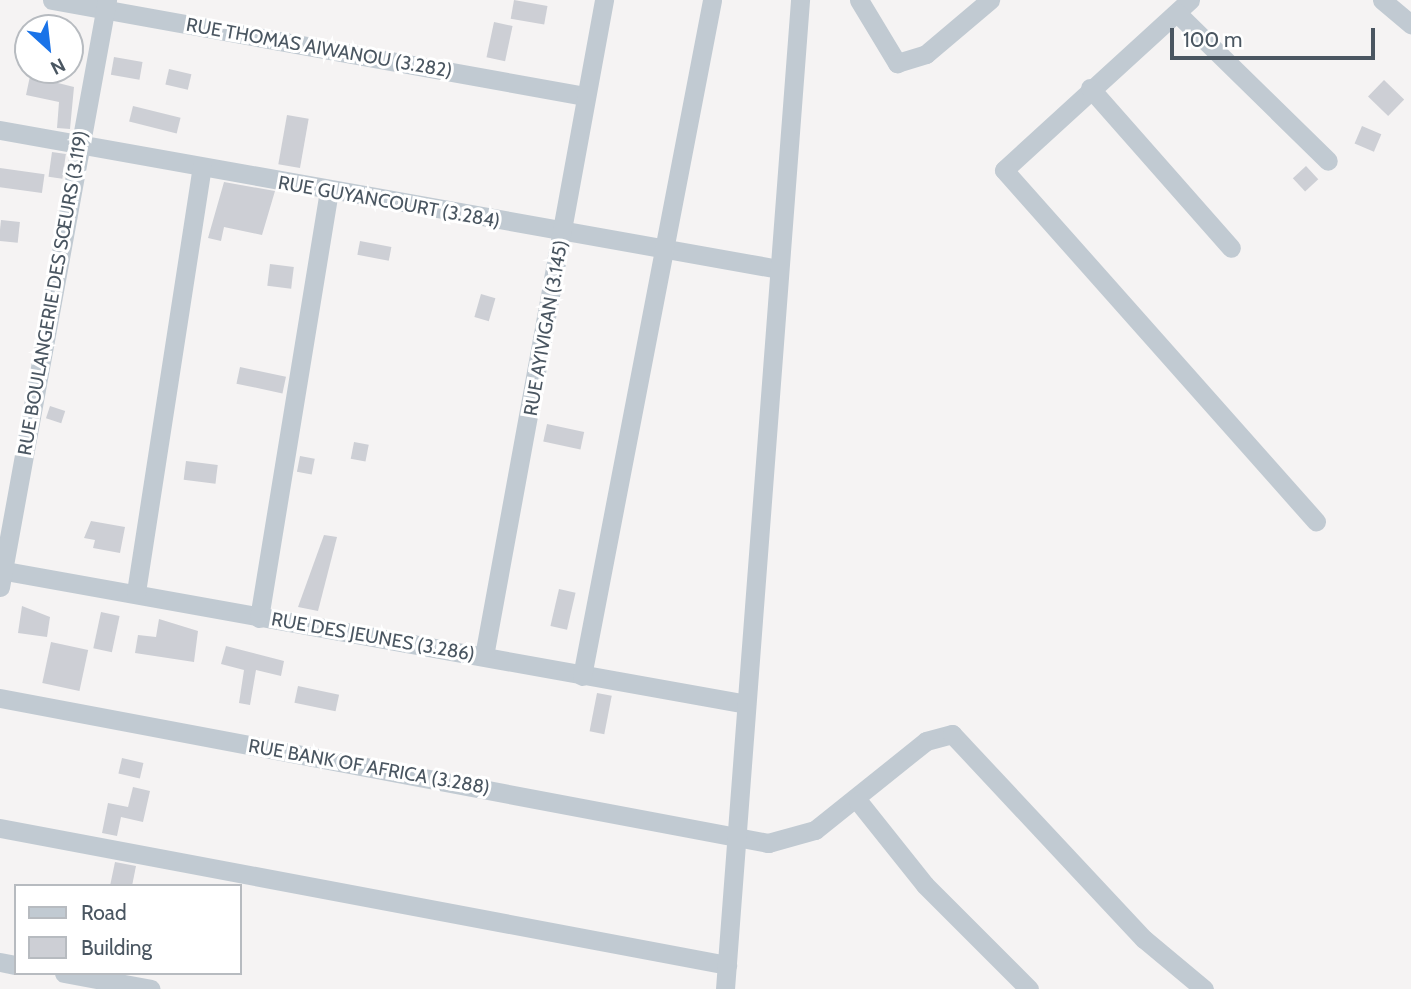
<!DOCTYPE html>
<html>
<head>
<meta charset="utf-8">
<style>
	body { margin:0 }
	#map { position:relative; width:1411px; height:989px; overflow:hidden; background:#f5f3f3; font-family:Cabin,sans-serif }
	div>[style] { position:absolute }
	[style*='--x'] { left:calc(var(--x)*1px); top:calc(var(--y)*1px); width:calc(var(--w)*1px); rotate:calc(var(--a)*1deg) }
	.building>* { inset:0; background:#cdcfd5; transform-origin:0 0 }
	.minor>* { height:19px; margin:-9.5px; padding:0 9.5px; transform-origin:9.5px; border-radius:9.5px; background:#c1cad2 }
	span { translate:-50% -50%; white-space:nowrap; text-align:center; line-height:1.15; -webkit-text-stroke:6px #fff; paint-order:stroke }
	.street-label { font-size:19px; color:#4a5661 }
	.legend { position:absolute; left:14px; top:884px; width:228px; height:91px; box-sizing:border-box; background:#fff; border:2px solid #b7bbc0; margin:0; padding:9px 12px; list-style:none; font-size:21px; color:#4a5661 }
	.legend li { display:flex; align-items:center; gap:14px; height:35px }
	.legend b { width:35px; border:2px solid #b7bbc0 }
	.north { position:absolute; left:14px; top:14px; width:70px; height:70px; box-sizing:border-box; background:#fff; border:2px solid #b7bbc0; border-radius:50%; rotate:153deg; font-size:19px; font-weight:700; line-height:28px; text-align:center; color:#4a5661 }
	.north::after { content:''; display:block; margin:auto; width:24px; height:32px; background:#1a73e8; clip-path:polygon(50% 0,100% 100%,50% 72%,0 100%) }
	.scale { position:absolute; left:1170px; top:28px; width:205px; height:32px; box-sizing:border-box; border:4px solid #4a5661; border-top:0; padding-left:9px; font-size:21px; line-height:24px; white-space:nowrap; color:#4a5661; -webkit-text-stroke:5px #fff; paint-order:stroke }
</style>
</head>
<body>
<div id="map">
	<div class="building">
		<i style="left:514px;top:0;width:34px;height:19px;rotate:10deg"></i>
		<i style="left:494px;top:22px;width:19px;height:36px;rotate:12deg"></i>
		<i style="left:114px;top:57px;width:29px;height:18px;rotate:10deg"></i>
		<i style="left:169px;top:69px;width:23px;height:16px;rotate:13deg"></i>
		<i style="clip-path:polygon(30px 76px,74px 87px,70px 129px,57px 128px,59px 102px,26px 95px)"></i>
		<i style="left:1384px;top:80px;width:28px;height:23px;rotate:44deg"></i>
		<i style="left:133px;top:106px;width:49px;height:16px;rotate:14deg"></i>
		<i style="left:287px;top:115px;width:22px;height:50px;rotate:10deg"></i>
		<i style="left:1362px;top:126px;width:21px;height:19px;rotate:23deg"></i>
		<i style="left:52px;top:152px;width:14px;height:25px;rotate:8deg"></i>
		<i style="left:1306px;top:166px;width:18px;height:18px;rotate:47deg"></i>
		<i style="left:0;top:168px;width:45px;height:19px;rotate:8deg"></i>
		<i style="clip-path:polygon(224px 182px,275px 191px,262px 235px,224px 227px,221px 241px,208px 238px)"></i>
		<i style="left:1px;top:220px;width:19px;height:21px;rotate:6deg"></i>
		<i style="left:360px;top:241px;width:32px;height:14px;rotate:11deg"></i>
		<i style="left:270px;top:264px;width:24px;height:22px;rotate:7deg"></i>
		<i style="left:481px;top:294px;width:15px;height:24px;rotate:16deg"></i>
		<i style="left:240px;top:367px;width:47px;height:17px;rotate:12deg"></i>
		<i style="left:50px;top:406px;width:16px;height:13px;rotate:18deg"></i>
		<i style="left:547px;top:424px;width:38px;height:18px;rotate:12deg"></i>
		<i style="left:354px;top:442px;width:15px;height:17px;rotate:11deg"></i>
		<i style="left:300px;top:456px;width:15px;height:16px;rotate:11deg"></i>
		<i style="left:186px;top:461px;width:32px;height:19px;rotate:7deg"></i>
		<i style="clip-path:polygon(91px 521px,125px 527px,120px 553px,93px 548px,95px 540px,84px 538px)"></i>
		<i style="clip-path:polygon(324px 535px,337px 537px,318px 611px,298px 607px)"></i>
		<i style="left:559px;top:589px;width:17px;height:38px;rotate:13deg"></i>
		<i style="clip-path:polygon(22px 606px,50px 617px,47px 637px,18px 633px)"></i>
		<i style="left:101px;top:612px;width:19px;height:37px;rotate:12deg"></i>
		<i style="clip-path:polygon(159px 619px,198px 631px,194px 662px,135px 653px,138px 635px,156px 637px)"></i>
		<i style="left:51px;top:642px;width:38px;height:42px;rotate:12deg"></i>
		<i style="clip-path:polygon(226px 646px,284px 661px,281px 676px,256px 670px,250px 705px,239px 703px,244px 670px,221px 664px)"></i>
		<i style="left:298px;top:686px;width:42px;height:17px;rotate:12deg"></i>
		<i style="left:597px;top:693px;width:15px;height:39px;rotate:11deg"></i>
		<i style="left:122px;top:758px;width:22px;height:16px;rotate:13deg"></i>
		<i style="clip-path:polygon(133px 787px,150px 791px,143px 822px,121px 817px,117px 836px,102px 833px,108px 803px,128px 807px)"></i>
		<i style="clip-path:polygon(115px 862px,136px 866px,132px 886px,110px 886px)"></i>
	</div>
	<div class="minor">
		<i style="--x:52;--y:0;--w:542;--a:10.21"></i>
		<i style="--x:859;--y:0;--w:74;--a:58.9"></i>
		<i style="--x:897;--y:63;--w:30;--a:-17"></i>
		<i style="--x:926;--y:54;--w:84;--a:-40.2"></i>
		<i style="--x:1190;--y:0;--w:252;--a:137.6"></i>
		<i style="--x:1004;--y:170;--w:470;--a:48.4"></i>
		<i style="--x:1382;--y:0;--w:38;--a:40"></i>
		<i style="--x:1177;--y:13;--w:211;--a:44.4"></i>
		<i style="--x:1090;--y:88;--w:213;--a:48.6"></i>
		<i style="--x:0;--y:130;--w:791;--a:10.12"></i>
		<i style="--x:0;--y:570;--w:758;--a:10.18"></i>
		<i style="--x:0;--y:587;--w:597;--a:-79.67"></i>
		<i style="--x:136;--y:592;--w:430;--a:-81.2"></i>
		<i style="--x:259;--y:618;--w:433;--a:-80.7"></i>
		<i style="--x:484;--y:656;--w:667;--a:-79.63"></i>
		<i style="--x:582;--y:676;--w:688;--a:-79.11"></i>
		<i style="--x:0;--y:698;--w:782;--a:10.69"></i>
		<i style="--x:768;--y:843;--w:49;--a:-15.5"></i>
		<i style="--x:815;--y:830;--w:142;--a:-38.7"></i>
		<i style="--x:926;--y:741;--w:27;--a:-15"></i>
		<i style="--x:952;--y:734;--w:281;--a:46.9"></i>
		<i style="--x:1144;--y:939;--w:78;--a:39.8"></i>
		<i style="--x:858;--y:801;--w:107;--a:51.4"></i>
		<i style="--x:925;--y:885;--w:147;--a:45"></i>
		<i style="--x:0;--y:828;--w:740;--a:10.67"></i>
		<i style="--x:0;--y:962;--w:16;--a:11"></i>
		<i style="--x:64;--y:973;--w:88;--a:10.4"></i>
		<i style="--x:725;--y:989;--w:992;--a:-85.66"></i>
	</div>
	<div class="street-label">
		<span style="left:319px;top:48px;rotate:10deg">RUE THOMAS AIWANOU (3.282)</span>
		<span style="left:389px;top:202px;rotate:10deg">RUE GUYANCOURT (3.284)</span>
		<span style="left:53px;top:293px;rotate:-80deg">RUE BOULANGERIE DES SŒURS (3.119)</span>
		<span style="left:546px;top:328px;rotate:-80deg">RUE AYIVIGAN (3.145)</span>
		<span style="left:373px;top:637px;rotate:10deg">RUE DES JEUNES (3.286)</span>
		<span style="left:369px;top:767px;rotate:10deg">RUE BANK OF AFRICA (3.288)</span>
	</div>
	<ul class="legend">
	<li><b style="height:9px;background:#c1cad2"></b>Road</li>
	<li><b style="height:19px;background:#cdcfd5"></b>Building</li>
	</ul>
	<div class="north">N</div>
	<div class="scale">100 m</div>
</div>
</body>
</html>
